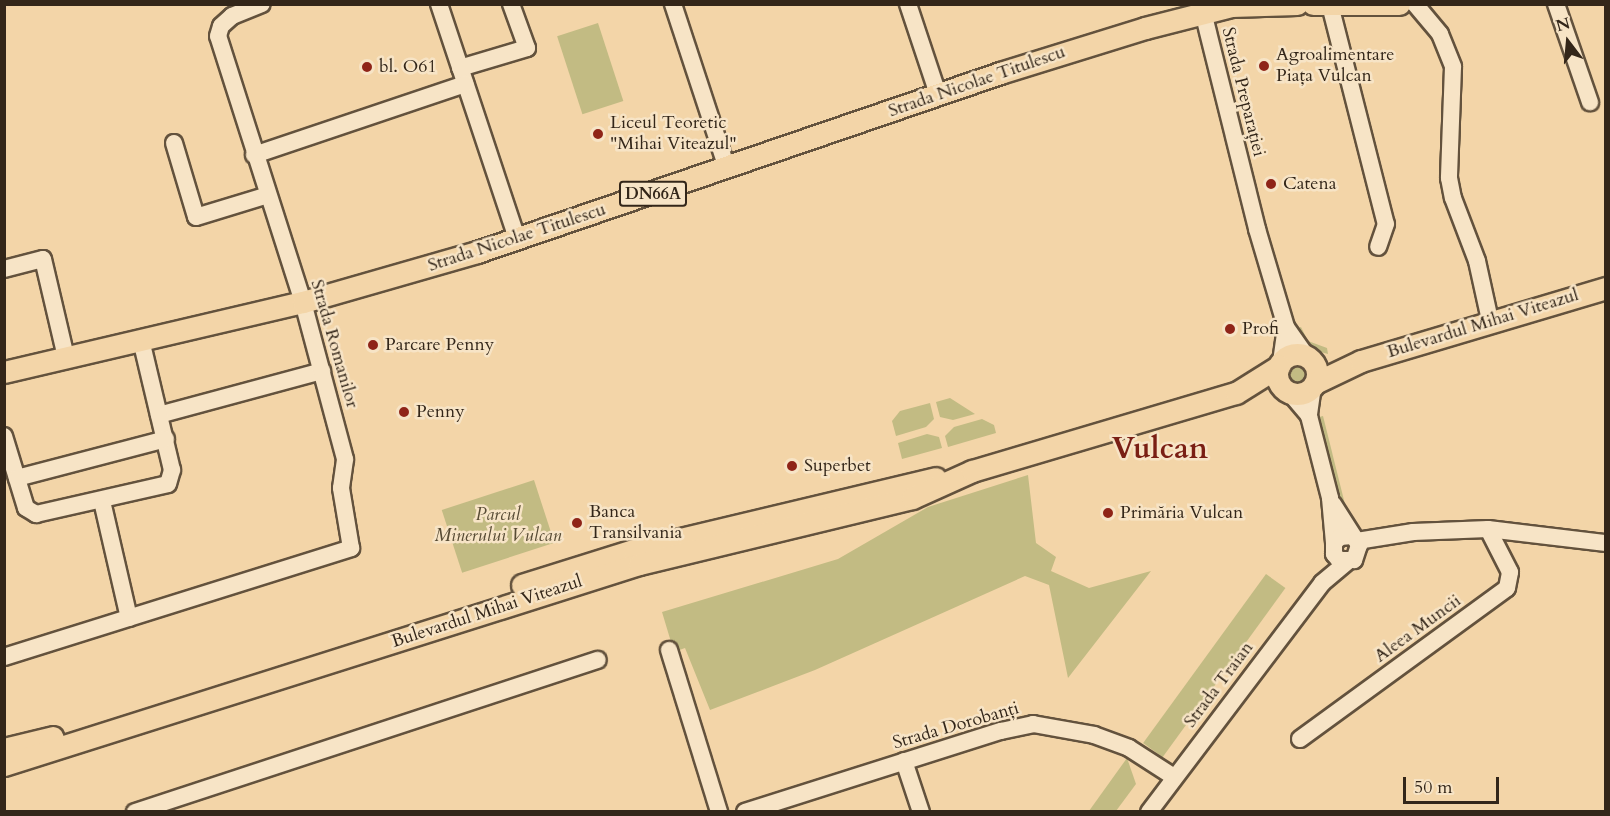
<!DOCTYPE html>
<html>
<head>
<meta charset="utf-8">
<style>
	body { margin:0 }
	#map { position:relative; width:1610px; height:816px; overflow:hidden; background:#f3d5a8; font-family:Cardo,serif }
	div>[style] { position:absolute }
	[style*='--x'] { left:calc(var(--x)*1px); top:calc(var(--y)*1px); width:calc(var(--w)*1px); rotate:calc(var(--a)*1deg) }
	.green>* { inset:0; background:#c2bb83; transform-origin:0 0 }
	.round { border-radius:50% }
	.roads { filter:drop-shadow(2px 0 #63523d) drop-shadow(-2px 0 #63523d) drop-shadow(0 2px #63523d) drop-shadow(0 -2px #63523d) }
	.minor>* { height:16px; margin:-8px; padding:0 8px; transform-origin:8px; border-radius:8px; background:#f7e4c6 }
	.major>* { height:21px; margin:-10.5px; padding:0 10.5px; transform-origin:10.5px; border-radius:10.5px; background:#f3d5a8 }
	.major>.ring { margin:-10.5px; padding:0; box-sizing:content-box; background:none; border:21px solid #f3d5a8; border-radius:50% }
	.dots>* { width:16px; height:16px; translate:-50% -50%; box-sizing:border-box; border:3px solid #f7e4c6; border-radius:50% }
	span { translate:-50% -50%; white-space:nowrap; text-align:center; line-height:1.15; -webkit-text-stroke:5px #f7e4c6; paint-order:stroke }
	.shield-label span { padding:2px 4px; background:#f7e4c6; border:2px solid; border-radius:4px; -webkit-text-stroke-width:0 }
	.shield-label { font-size:16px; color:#332619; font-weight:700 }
	.poi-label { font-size:18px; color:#332619 }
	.left { translate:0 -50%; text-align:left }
	.street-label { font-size:18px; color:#332619 }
	.park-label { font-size:18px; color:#574b34; font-style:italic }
	.town-label { font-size:30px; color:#7a1f14; font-weight:700 }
	.frame { position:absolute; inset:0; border:6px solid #332619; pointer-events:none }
	.north { position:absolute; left:1538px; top:12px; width:60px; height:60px; -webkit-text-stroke:4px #f7e4c6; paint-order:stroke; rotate:344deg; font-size:16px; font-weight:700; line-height:24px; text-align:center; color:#332619 }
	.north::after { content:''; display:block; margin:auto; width:21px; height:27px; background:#332619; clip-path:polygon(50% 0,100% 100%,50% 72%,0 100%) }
	.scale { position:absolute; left:1403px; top:777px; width:96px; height:27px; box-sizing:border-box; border:3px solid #332619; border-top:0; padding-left:8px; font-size:18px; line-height:21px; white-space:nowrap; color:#332619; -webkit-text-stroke:4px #f7e4c6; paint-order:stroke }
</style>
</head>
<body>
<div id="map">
	<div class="green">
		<i style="left:598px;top:23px;width:82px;height:43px;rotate:72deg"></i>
		<i style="clip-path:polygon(1301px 327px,1308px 341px,1327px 348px,1328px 354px,1310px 349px,1296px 329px)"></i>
		<i class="round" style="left:1285px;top:363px;width:24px;height:24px"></i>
		<i style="clip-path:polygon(950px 398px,975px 414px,953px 420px,940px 417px,936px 402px)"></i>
		<i style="clip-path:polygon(930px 403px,934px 419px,926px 427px,896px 436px,892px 421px,900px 411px)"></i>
		<i style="left:1323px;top:416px;width:100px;height:4px;rotate:76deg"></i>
		<i style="clip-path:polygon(982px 419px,994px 425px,996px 433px,948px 447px,945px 436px,954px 427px)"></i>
		<i style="clip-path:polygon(927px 434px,939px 437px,942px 448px,902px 459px,898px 443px)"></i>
		<i style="clip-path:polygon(1028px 475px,1036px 543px,1056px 557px,1051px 571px,1089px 588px,1151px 571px,1068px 678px,1049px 585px,1025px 576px,815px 670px,710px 710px,685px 648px,674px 652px,662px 612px,838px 559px,928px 507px)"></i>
		<i style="left:534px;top:480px;width:66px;height:97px;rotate:72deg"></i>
		<i style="left:1266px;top:574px;width:24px;height:209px;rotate:36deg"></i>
		<i style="clip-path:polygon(1127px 758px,1136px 784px,1116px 811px,1089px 811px)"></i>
	</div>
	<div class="roads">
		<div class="minor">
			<i style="--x:439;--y:4;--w:248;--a:71.6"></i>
			<i style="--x:673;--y:4;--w:173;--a:71.8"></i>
			<i style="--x:908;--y:4;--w:95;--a:71.6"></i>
			<i style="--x:1201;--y:4;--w:232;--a:76"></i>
			<i style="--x:1257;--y:229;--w:102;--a:73.5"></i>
			<i style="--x:1286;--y:327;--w:37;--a:55"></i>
			<i style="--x:1415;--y:4;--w:39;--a:50"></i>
			<i style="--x:1440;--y:34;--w:35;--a:68"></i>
			<i style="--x:1453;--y:67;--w:111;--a:92.1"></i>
			<i style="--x:1449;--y:178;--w:20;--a:79"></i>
			<i style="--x:1453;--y:198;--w:67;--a:69.1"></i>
			<i style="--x:1477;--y:261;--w:60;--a:77.6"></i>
			<i style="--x:1556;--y:4;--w:104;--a:70.9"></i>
			<i style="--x:1330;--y:5;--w:226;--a:75.7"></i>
			<i style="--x:1386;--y:224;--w:24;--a:109"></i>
			<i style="--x:460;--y:68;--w:70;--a:-16.6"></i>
			<i style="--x:527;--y:48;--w:47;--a:-110"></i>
			<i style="--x:174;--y:143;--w:77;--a:73.4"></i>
			<i style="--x:196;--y:217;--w:75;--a:-17"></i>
			<i style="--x:254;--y:155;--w:223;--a:-18.6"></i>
			<i style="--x:4;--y:269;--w:40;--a:-14.4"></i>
			<i style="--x:43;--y:259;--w:101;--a:76.8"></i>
			<i style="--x:1281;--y:362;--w:35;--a:-82"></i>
			<i style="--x:1313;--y:386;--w:30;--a:98"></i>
			<i style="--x:1309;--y:416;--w:85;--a:75.6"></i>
			<i style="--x:1330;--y:498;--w:45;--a:84.9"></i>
			<i style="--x:1290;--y:393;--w:30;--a:50"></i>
			<i style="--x:159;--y:415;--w:169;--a:-15.1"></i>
			<i style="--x:4;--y:436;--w:75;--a:73"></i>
			<i style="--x:26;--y:508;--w:12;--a:31"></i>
			<i style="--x:36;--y:514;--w:135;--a:-12.8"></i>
			<i style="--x:168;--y:484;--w:15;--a:-74"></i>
			<i style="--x:172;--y:470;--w:134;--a:-103.4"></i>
			<i style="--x:17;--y:478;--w:154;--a:-14.7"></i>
			<i style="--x:102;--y:501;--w:120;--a:77"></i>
			<i style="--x:1333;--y:504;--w:49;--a:57.6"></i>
			<i style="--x:1359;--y:545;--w:16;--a:108"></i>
			<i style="--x:1354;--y:560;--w:15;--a:180"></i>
			<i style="--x:1339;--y:560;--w:8;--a:-130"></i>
			<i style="--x:1334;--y:554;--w:11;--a:-90"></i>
			<i style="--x:1334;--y:543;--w:8;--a:-45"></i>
			<i style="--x:1340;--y:537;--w:12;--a:-5"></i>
			<i style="--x:1357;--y:541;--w:57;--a:-9.1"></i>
			<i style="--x:1413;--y:532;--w:75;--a:-2.3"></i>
			<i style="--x:1488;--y:529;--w:119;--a:6.8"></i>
			<i style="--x:669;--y:650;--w:170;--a:72.8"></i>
			<i style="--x:4;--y:657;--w:364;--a:-17.4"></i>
			<i style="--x:351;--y:548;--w:61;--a:-99.5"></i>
			<i style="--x:341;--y:488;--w:29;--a:-82"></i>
			<i style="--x:345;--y:459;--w:163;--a:-105"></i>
			<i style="--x:303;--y:302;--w:279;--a:-107.7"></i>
			<i style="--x:218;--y:36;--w:10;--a:-73"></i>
			<i style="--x:221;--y:26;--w:15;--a:-42"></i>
			<i style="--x:232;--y:16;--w:32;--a:-22"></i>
			<i style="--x:1300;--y:739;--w:256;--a:-36.1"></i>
			<i style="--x:1507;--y:588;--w:16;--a:-79"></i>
			<i style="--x:1510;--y:572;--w:48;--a:-117.1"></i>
			<i style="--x:904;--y:761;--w:54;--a:71.6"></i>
			<i style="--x:135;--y:812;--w:487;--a:-18.2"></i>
			<i style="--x:745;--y:812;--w:269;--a:-17.6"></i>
			<i style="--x:1001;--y:731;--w:33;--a:-12"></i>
			<i style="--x:1033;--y:724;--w:62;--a:10.2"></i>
			<i style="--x:1094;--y:735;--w:37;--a:20"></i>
			<i style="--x:1129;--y:748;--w:54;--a:32.8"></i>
			<i style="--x:1149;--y:812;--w:287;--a:-52.9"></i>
			<i style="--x:1322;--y:583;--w:33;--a:-40"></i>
		</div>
		<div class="major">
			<i style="--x:1313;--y:4;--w:86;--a:0"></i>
			<i class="ring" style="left:1277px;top:354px;width:19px;height:19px"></i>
			<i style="--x:4;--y:372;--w:307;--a:-13.2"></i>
			<i style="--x:303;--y:302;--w:181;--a:-16"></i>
			<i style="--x:477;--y:252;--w:553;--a:-18.89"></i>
			<i style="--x:1000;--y:73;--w:152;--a:-17.2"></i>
			<i style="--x:1145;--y:28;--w:89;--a:-14.3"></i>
			<i style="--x:1231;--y:6;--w:66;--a:-1.7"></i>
			<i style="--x:1315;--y:383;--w:51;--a:-25.6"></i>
			<i style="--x:1361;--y:361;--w:256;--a:-16.6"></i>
			<i style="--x:522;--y:585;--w:117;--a:-17.4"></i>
			<i style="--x:634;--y:550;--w:310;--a:-13.4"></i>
			<i style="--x:4;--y:749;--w:50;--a:-13.8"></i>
			<i style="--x:4;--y:765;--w:666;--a:-17.56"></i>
			<i style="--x:639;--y:564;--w:281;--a:-13.6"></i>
			<i style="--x:912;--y:498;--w:66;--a:-24.2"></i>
			<i style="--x:972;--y:471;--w:275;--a:-16.5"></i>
			<i style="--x:1236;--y:393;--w:51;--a:-32.1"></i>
		</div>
	</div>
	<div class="dots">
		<i style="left:1264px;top:66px;background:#8f2418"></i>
		<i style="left:367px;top:67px;background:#8f2418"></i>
		<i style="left:598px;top:134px;background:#8f2418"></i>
		<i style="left:1271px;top:184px;background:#8f2418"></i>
		<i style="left:1230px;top:329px;background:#8f2418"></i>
		<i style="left:373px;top:345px;background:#8f2418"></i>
		<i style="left:404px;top:412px;background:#8f2418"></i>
		<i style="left:792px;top:466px;background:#8f2418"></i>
		<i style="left:1108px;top:513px;background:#8f2418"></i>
		<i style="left:577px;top:523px;background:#8f2418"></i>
	</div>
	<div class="shield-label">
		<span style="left:653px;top:194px">DN66A</span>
	</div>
	<div class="poi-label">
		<span class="left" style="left:1276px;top:66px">Agroalimentare<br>Piața Vulcan</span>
		<span class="left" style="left:379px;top:67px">bl. O61</span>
		<span class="left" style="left:610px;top:134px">Liceul Teoretic<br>"Mihai Viteazul"</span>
		<span class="left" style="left:1283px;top:184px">Catena</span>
		<span class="left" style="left:1242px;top:329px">Profi</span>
		<span class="left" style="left:385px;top:345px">Parcare Penny</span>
		<span class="left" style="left:416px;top:412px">Penny</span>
		<span class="left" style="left:804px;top:466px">Superbet</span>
		<span class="left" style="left:589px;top:523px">Banca<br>Transilvania</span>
		<span class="left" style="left:1120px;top:513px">Primăria Vulcan</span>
	</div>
	<div class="street-label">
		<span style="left:977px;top:82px;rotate:-19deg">Strada Nicolae Titulescu</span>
		<span style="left:1243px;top:92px;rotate:76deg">Strada Preparației</span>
		<span style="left:517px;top:238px;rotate:-18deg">Strada Nicolae Titulescu</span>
		<span style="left:1483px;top:324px;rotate:-17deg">Bulevardul Mihai Viteazul</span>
		<span style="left:334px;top:344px;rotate:74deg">Strada Romanilor</span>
		<span style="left:487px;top:612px;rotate:-18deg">Bulevardul Mihai Viteazul</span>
		<span style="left:1418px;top:629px;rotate:-36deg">Aleea Muncii</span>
		<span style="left:1219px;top:685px;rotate:-53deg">Strada Traian</span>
		<span style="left:956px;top:726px;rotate:-16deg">Strada Dorobanți</span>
	</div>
	<div class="park-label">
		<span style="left:498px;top:526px">Parcul<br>Minerului Vulcan</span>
	</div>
	<div class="town-label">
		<span style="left:1160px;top:449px">Vulcan</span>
	</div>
	<div class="frame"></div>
	<div class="north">N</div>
	<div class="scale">50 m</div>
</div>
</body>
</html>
